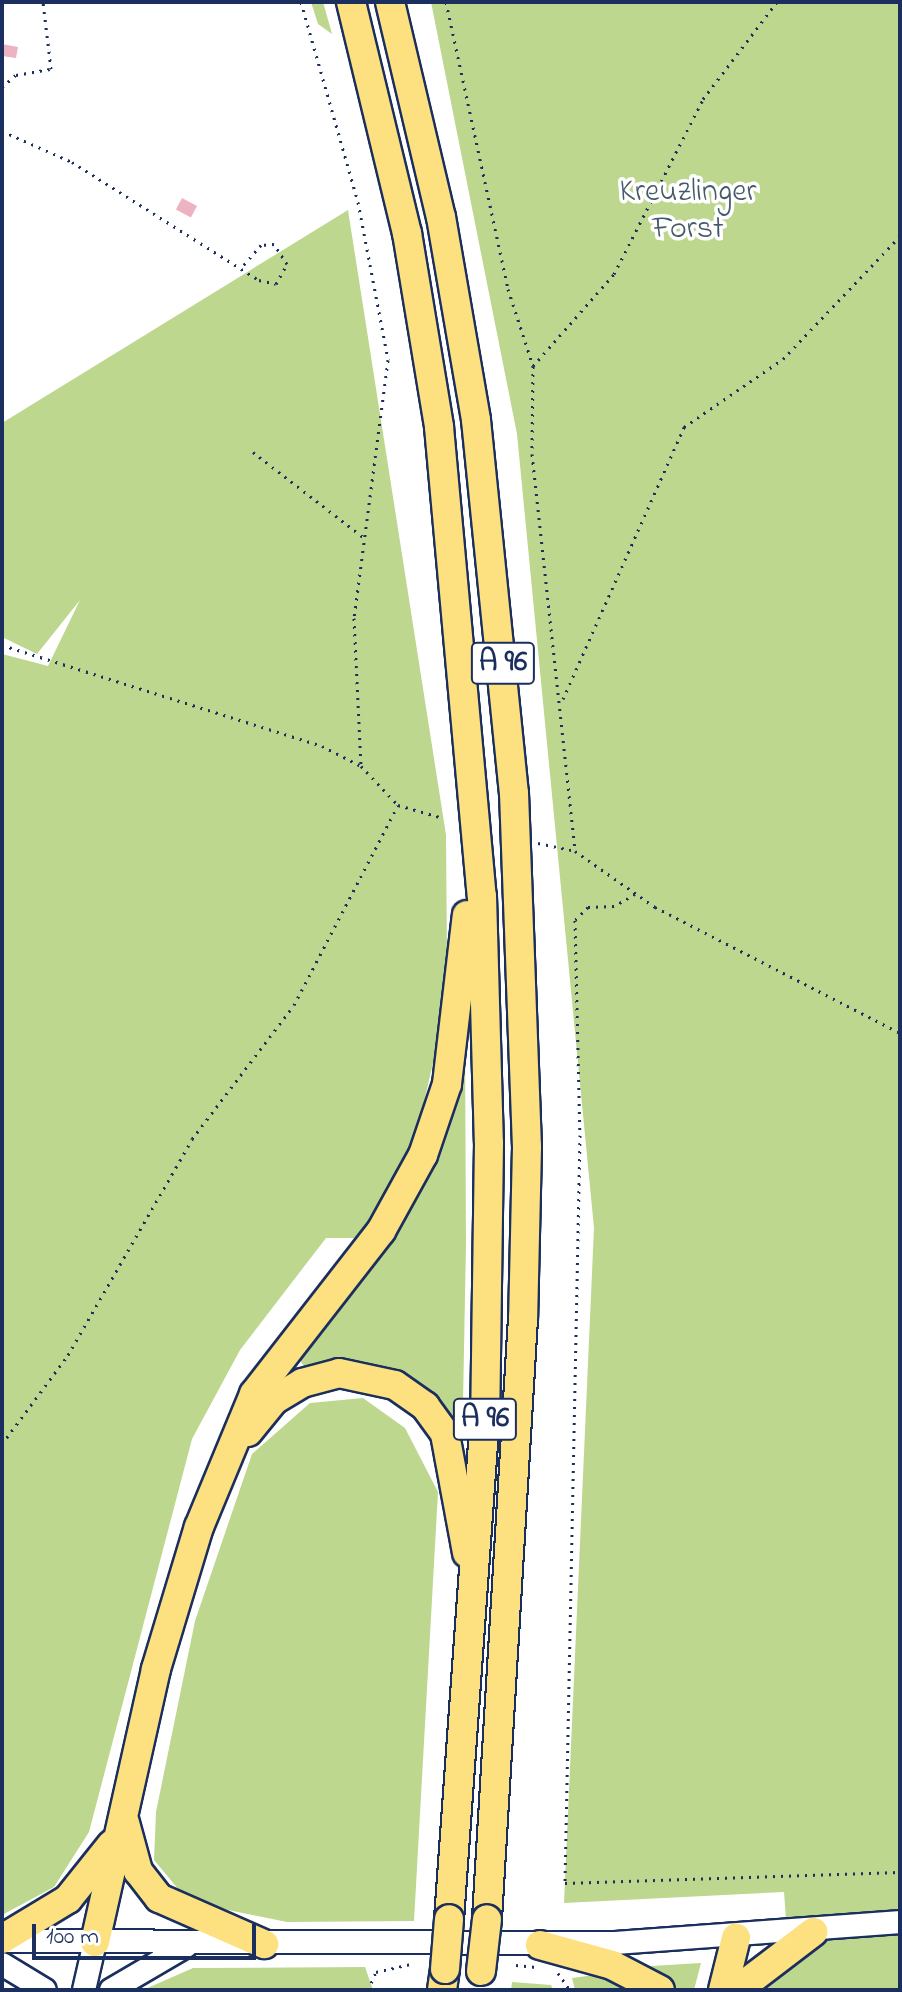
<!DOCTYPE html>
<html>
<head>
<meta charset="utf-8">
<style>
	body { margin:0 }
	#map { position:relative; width:902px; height:1992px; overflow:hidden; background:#fff; font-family:"Indie Flower",sans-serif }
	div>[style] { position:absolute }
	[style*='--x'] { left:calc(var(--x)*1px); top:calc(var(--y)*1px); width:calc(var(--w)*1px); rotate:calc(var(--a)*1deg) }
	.green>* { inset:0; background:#bdd78f }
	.building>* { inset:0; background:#ecb3c3; transform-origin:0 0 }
	.path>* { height:3px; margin-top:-1.5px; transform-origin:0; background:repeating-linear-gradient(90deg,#1b2f5e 0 2px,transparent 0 8px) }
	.roads { filter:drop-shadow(2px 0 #1b2f5e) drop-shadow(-2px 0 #1b2f5e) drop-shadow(0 2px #1b2f5e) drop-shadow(0 -2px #1b2f5e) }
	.secondary>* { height:22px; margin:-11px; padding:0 11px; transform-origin:11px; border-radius:11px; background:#fff }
	.highway>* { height:28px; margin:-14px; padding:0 14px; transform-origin:14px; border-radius:14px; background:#fde080 }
	.bridges { filter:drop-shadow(2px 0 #1b2f5e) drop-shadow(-2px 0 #1b2f5e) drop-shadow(0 2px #1b2f5e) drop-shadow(0 -2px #1b2f5e) }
	.highway-bridge>* { height:28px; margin:-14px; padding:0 14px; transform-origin:14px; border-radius:14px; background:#fde080 }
	span { translate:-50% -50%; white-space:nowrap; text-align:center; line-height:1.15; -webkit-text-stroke:7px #fff; paint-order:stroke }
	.shield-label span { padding:2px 6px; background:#fff; border:2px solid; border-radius:6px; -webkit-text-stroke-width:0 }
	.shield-label { font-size:30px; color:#1b2f5e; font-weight:700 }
	.park-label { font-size:32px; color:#44596a }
	.frame { position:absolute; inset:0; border:4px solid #1b2f5e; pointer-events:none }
	.scale { position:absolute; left:32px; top:1924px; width:224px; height:36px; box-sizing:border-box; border:4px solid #1b2f5e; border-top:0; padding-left:10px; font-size:24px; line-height:28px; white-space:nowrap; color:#1b2f5e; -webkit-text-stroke:6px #fff; paint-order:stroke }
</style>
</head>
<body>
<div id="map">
	<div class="green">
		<i style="clip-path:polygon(311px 2px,323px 2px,332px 34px,318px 24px)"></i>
		<i style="clip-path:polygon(431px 2px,900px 2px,900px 1990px,751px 1990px,789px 1960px,784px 1892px,564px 1903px,594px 1228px,517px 434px)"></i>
		<i style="clip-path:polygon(348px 210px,446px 835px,447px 961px,436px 1050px,414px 1145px,357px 1238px,326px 1238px,240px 1350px,192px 1439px,89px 1832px,54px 1887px,2px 1915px,2px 654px,48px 666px,80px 600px,37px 654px,2px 637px,2px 423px)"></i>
		<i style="clip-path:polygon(465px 1034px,466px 1244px,462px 1456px,450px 1423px,339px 1364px,305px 1368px,300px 1360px,312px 1335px,371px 1264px)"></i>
		<i style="clip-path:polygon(363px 1398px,405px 1428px,438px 1492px,414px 1921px,287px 1922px,189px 1902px,154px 1860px,156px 1812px,195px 1621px,252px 1454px,310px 1403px)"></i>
		<i style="clip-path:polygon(701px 1963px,694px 1990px,671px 1990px,619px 1968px)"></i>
		<i style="clip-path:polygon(365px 1967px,373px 1990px,143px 1990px,193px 1968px)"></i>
		<i style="clip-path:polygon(602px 1974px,642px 1990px,575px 1990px,572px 1978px)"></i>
		<i style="clip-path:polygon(512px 1982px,551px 1985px,553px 1990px,511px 1990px)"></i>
	</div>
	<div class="building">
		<i style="clip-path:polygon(2px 44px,18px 47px,16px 58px,2px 56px)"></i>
		<i style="left:182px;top:198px;width:17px;height:13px;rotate:28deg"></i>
	</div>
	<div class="path">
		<i style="--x:301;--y:2;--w:208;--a:74.1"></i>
		<i style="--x:358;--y:202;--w:161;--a:79.2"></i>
		<i style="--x:388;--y:360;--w:260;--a:97.5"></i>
		<i style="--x:354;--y:618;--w:148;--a:87.3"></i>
		<i style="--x:446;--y:2;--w:294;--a:77.8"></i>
		<i style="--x:508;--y:289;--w:81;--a:72"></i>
		<i style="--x:533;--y:366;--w:88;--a:90.7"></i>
		<i style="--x:532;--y:454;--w:399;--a:83.8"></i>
		<i style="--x:2;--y:87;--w:18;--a:-41"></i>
		<i style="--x:16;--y:75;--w:36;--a:-10"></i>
		<i style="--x:51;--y:69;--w:67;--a:-96.8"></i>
		<i style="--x:2;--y:131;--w:77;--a:23.9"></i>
		<i style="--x:72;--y:162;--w:221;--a:32.3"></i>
		<i style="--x:259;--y:280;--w:17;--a:13"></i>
		<i style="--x:276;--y:284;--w:23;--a:-61"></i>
		<i style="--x:287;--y:264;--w:24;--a:-123"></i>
		<i style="--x:274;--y:244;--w:13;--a:176"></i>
		<i style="--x:261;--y:245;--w:29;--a:131"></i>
		<i style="--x:533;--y:366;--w:123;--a:-48.6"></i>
		<i style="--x:614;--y:274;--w:196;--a:-63"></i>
		<i style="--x:703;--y:99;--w:122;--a:-52.7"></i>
		<i style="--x:253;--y:452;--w:139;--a:37.7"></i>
		<i style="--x:2;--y:645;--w:336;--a:17.5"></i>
		<i style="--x:322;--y:746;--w:44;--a:27.1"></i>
		<i style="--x:361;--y:766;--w:54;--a:46.5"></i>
		<i style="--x:398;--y:805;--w:47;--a:16.1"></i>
		<i style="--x:563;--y:699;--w:298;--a:-66"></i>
		<i style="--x:684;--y:427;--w:120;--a:-34.5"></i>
		<i style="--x:783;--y:359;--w:170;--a:-46.4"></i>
		<i style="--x:538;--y:843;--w:38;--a:12"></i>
		<i style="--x:575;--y:851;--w:98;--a:35"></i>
		<i style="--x:655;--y:907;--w:276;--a:27.2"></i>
		<i style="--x:635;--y:894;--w:24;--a:150"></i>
		<i style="--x:614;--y:906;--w:26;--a:178"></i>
		<i style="--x:588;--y:907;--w:18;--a:135"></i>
		<i style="--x:575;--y:920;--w:215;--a:88.7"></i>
		<i style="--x:580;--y:1135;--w:748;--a:91.15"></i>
		<i style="--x:565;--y:1883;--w:335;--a:-1.9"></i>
		<i style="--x:2;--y:1444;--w:111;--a:-53.4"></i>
		<i style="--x:68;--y:1355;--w:249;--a:-60.1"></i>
		<i style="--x:192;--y:1139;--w:168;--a:-52.7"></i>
		<i style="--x:294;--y:1005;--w:225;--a:-62.5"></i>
		<i style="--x:516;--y:1965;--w:20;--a:6"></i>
		<i style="--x:558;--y:1973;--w:21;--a:55"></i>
		<i style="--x:368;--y:1990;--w:20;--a:-66"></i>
		<i style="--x:376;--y:1972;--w:35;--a:-13"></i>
	</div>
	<div class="roads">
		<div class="secondary">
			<i style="--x:2;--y:1941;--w:614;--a:0.19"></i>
			<i style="--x:616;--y:1943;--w:285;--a:-4.2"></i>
			<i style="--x:2;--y:1964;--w:50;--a:31.2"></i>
			<i style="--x:84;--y:1990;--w:49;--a:-77.1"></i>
			<i style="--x:111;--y:1990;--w:87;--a:-30.4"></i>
		</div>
		<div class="highway">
			<i style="--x:351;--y:2;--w:238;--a:76.4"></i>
			<i style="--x:407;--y:233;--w:197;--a:80.6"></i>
			<i style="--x:439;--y:427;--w:471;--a:84.8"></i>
			<i style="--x:482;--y:896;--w:247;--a:88.4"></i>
			<i style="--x:489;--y:1143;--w:273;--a:90.8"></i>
			<i style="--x:485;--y:1416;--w:504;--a:94.09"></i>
			<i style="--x:390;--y:2;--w:221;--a:76.7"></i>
			<i style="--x:441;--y:217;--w:206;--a:80.2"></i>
			<i style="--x:476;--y:420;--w:375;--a:84.2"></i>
			<i style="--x:514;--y:793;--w:354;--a:87.9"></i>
			<i style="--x:527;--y:1147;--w:171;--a:91.3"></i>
			<i style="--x:523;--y:1318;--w:602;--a:93.43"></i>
			<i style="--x:248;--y:1432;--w:41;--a:-50.9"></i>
			<i style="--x:274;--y:1400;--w:33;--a:-31"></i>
			<i style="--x:302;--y:1383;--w:38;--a:-15"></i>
			<i style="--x:339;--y:1373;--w:57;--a:12.1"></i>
			<i style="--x:395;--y:1385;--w:37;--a:35"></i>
			<i style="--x:425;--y:1406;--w:34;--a:54"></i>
			<i style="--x:445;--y:1434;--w:121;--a:79.5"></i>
			<i style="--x:125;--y:1823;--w:50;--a:74.8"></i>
			<i style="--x:138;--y:1871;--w:34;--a:52"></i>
			<i style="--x:159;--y:1898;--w:115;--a:23.7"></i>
			<i style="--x:2;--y:1939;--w:77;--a:-31.2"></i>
			<i style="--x:68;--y:1899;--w:70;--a:-51.3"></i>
			<i style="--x:95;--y:1942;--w:280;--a:-77.4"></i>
			<i style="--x:156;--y:1669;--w:148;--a:-73.2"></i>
			<i style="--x:199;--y:1527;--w:144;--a:-67.5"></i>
			<i style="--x:254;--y:1394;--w:207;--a:-52.1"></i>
			<i style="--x:381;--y:1231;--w:87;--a:-61.1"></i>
			<i style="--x:423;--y:1155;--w:75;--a:-71.3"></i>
			<i style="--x:447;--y:1084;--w:170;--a:-83.3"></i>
			<i style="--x:540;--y:1945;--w:75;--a:15.5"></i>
			<i style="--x:612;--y:1965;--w:54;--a:27.5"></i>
			<i style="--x:442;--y:1990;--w:21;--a:-82"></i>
			<i style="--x:723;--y:1990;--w:54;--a:-76"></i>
			<i style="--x:737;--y:1990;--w:96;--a:-37.3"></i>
		</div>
	</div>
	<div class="bridges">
		<div class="highway-bridge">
			<i style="--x:445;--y:1969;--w:50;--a:-85.4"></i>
			<i style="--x:481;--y:1971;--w:52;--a:-83.4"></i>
		</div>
	</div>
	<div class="shield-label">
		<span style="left:503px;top:663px">A 96</span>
		<span style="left:485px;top:1419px">A 96</span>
	</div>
	<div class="park-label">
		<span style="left:688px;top:212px">Kreuzlinger<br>Forst</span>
	</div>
	<div class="frame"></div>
	<div class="scale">100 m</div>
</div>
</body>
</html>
